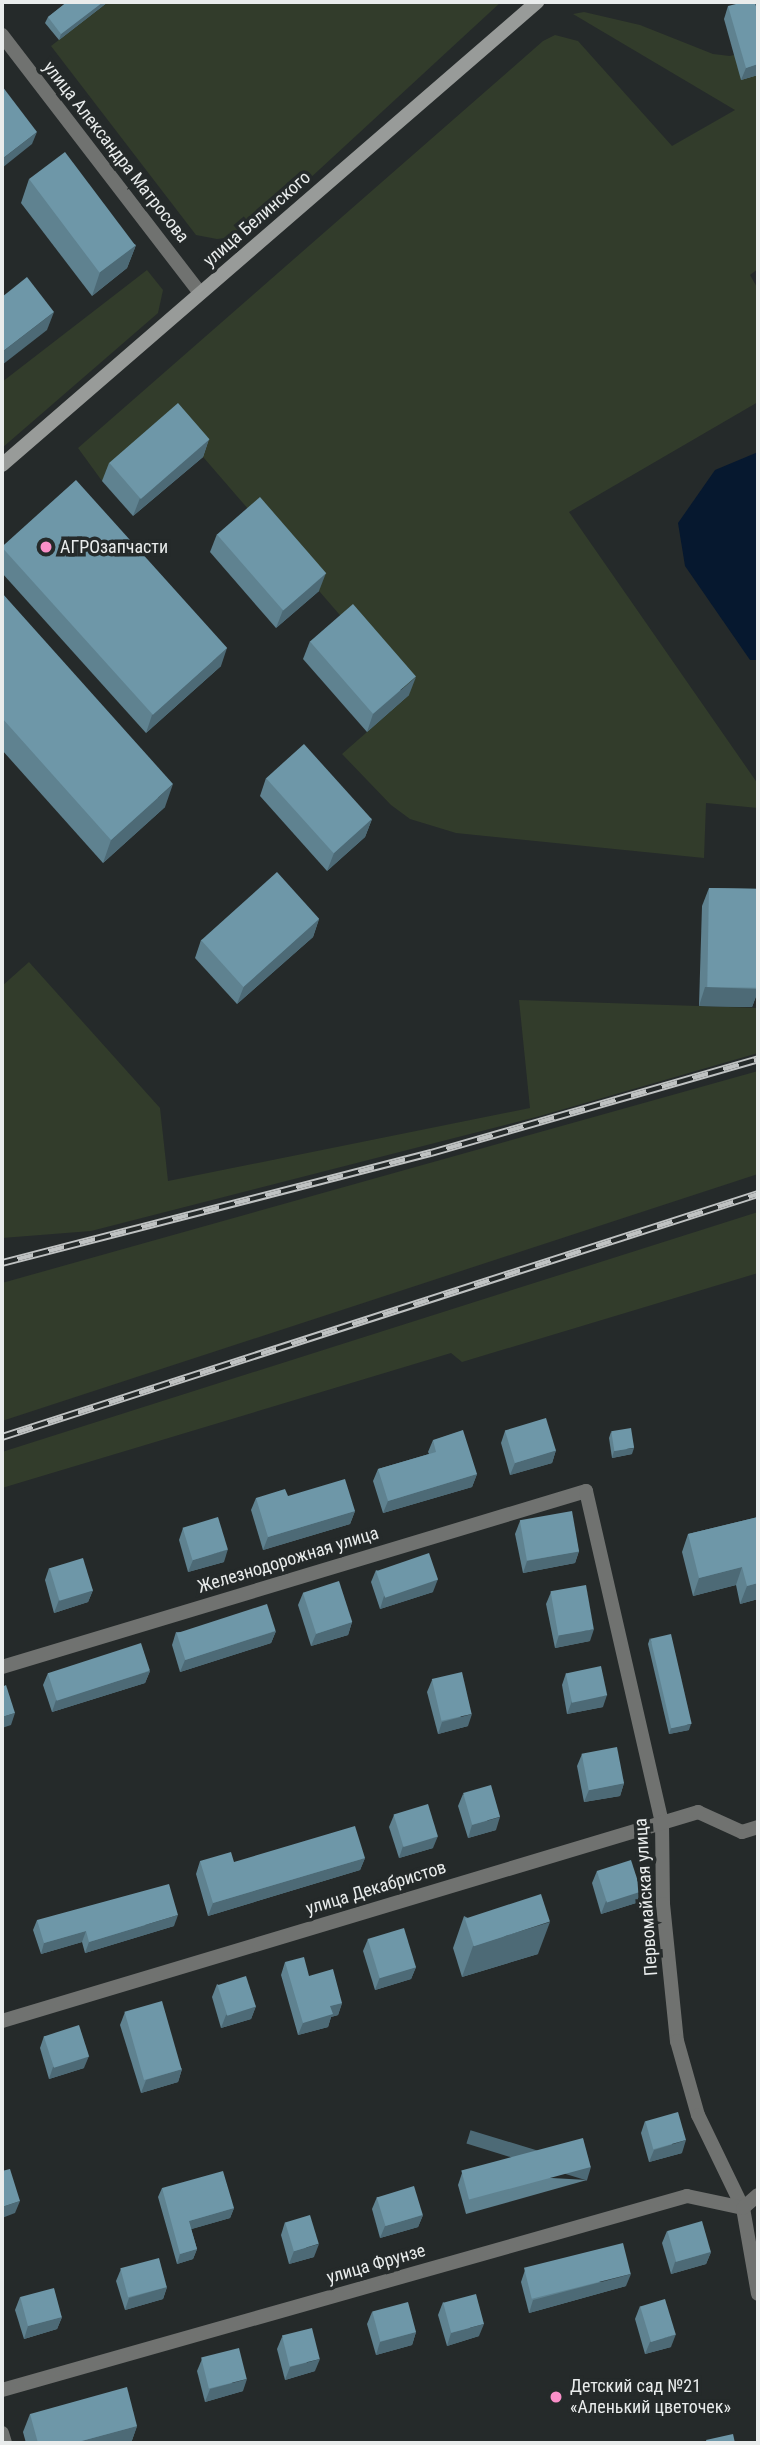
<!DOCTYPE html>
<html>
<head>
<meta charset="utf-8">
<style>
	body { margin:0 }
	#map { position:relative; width:760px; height:2445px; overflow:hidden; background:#252a2a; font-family:"Roboto Condensed",sans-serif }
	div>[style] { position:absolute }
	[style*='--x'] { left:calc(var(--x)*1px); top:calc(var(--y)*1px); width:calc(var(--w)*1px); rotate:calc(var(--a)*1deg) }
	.green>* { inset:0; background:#323c2b }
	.water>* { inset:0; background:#06182f }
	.street>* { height:14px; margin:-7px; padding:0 7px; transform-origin:7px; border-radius:7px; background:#707270 }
	.secondary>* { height:14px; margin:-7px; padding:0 7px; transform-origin:7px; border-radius:7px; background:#989b99 }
	.rail>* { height:8px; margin-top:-4px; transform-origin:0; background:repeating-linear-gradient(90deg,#252a2a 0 16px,#bfc2c2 0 32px); box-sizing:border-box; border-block:2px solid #bfc2c2 }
	.wall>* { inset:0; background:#5f8290 }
	.shaded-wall>* { inset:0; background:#4d6a76; transform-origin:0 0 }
	.building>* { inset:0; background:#6e97a8; transform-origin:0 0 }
	.dots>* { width:19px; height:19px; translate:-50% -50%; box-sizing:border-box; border:4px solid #252a2a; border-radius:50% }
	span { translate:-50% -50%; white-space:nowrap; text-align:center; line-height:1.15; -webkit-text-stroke:7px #252a2a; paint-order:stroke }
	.street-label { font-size:18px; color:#e9ecec }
	.poi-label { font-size:18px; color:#e9ecec }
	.left { translate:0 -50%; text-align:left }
	.frame { position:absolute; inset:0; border:4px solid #e9ecec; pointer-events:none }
</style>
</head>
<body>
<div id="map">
	<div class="green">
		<i style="clip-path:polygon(108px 2px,501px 2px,268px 217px,241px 236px,217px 239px,196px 235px,51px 46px)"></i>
		<i style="clip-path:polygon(584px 12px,640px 25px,713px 54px,730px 56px,758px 48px,758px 269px,750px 275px,758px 289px,758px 402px,569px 512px,758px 784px,758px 808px,706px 803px,704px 858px,456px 833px,410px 819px,391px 805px,342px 754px,409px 695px,172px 421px,102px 481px,78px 448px,543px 41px,555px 35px,578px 41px,672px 146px,735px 110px,573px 14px)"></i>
		<i style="clip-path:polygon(147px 270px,163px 290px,158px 313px,2px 448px,2px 382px)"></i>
		<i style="clip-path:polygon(29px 962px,160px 1108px,168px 1181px,530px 1108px,519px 1000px,758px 1008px,758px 1053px,540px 1116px,91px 1231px,2px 1238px,2px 986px)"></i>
		<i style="clip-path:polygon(758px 1071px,758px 1174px,2px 1421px,2px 1283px)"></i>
		<i style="clip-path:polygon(758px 1212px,758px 1273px,462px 1362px,451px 1353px,2px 1488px,2px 1452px)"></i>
	</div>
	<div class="water">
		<i style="clip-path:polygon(758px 452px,758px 660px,750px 660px,685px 566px,678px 523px,715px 470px)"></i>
	</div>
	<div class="street">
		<i style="--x:2;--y:35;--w:325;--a:52.5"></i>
		<i style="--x:2;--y:1667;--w:610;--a:-16.77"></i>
		<i style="--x:586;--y:1491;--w:340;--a:77.1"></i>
		<i style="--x:662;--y:1822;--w:82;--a:89.3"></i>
		<i style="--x:663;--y:1904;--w:138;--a:84.2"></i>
		<i style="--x:677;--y:2041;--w:77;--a:74.2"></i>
		<i style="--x:698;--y:2115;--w:103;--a:64.2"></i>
		<i style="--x:743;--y:2208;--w:87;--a:80.1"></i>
		<i style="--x:2;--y:2021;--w:727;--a:-16.71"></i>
		<i style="--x:698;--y:1812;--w:48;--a:24.4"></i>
		<i style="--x:742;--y:1832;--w:17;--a:-17"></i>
		<i style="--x:2;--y:2390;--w:712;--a:-15.81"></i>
		<i style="--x:687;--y:2196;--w:57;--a:12.1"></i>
		<i style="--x:743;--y:2208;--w:20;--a:-41"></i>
		<i style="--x:2;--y:2433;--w:10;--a:73"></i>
	</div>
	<div class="secondary">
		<i style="--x:2;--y:465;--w:708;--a:-40.87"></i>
	</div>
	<div class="rail">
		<i style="--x:2;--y:1263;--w:443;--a:-14.4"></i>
		<i style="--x:431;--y:1153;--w:340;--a:-16"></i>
		<i style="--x:2;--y:1437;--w:794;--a:-17.82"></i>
	</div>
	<div class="wall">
		<i style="clip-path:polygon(67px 2px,108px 2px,59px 40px,45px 23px,48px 17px)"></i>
		<i style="clip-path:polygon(728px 6px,758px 15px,758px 75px,741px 80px,724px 19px)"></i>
		<i style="clip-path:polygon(29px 179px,136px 245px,127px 268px,92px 296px,21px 203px)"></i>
		<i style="clip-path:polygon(209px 439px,203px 457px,133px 516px,102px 481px,109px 463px)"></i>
		<i style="clip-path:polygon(217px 534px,319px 591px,276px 628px,210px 552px)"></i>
		<i style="clip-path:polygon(2px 547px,221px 666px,146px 733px,2px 573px)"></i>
		<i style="clip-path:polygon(2px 593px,165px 807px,103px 863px,2px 750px)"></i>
		<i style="clip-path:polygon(310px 641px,409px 695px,367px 732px,303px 659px)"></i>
		<i style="clip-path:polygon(266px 778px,372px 819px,365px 837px,327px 871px,260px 796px)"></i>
		<i style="clip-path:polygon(709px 888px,758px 889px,758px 991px,752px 1007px,699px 1006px,702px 906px)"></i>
		<i style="clip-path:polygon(319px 919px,313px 937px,237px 1004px,195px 958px,201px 940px)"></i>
		<i style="clip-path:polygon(505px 1431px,556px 1450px,552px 1463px,510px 1475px,501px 1443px)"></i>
		<i style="clip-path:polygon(611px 1432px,632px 1454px,612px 1458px,609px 1438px)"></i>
		<i style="clip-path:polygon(433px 1440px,477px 1474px,472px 1487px,383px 1513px,373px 1481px,378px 1469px,429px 1454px,428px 1452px)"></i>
		<i style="clip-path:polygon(288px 1496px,355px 1511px,350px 1524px,263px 1550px,251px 1510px,256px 1498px)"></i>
		<i style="clip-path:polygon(758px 1517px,758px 1599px,740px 1604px,736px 1585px,693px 1596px,682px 1552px,688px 1534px)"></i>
		<i style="clip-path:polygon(520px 1521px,579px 1551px,575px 1563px,523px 1573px,515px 1534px)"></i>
		<i style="clip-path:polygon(183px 1528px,224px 1562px,188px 1572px,179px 1540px)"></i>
		<i style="clip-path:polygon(49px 1568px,93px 1590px,88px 1602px,54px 1613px,45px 1580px)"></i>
		<i style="clip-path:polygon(376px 1570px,433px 1592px,380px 1609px,371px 1582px)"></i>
		<i style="clip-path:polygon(551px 1592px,590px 1641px,555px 1648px,546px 1604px)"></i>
		<i style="clip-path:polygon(303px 1593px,352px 1622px,348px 1635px,311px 1646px,298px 1605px)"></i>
		<i style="clip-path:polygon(276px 1631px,271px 1643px,180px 1672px,172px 1645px,176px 1632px)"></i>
		<i style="clip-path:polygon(650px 1638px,689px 1730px,669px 1734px,648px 1644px)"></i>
		<i style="clip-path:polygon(150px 1671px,145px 1683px,52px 1712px,43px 1685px,48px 1673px)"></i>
		<i style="clip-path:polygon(566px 1673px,603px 1707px,567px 1714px,562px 1685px)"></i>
		<i style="clip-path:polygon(432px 1680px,468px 1726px,438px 1734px,427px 1692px)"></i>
		<i style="clip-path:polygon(582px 1754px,624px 1783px,620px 1796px,584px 1802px,577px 1766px)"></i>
		<i style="clip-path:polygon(463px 1794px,496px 1830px,468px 1838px,458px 1806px)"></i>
		<i style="clip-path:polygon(394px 1815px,433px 1848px,399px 1858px,389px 1827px)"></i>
		<i style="clip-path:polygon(365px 1858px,360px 1870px,208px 1916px,196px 1874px,200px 1861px,234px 1862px)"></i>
		<i style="clip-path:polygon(597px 1871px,641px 1891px,636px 1903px,601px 1914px,592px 1883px)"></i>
		<i style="clip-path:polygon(464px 1916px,538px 1954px,462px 1977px,453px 1948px)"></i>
		<i style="clip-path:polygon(37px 1920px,174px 1926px,85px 1953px,82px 1942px,41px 1954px,33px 1930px)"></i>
		<i style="clip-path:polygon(368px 1939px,416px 1967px,411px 1979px,375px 1990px,363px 1951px)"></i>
		<i style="clip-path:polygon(285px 1962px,342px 2003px,338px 2015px,331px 2017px,328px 2027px,298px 2035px,281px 1975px)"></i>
		<i style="clip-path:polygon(217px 1984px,256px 2006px,251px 2019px,221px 2028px,212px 1997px)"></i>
		<i style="clip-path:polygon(125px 2012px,182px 2069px,178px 2082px,141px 2093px,120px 2025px)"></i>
		<i style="clip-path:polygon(44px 2036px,84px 2068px,49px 2079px,40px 2048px)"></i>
		<i style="clip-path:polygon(645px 2121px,682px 2153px,649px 2162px,641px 2133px)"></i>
		<i style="clip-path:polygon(462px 2173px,587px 2180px,466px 2214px,458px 2185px)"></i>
		<i style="clip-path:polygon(162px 2188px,234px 2208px,230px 2218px,191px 2229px,197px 2249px,193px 2259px,177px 2264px,158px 2197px)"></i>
		<i style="clip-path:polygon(377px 2197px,423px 2215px,418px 2227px,380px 2238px,372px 2209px)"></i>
		<i style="clip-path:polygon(285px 2222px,314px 2257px,289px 2264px,281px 2235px)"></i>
		<i style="clip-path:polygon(667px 2231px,711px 2252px,706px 2264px,671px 2274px,662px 2243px)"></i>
		<i style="clip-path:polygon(121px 2269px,167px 2287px,163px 2299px,125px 2310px,116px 2281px)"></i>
		<i style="clip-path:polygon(525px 2270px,626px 2286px,529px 2313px,521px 2282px)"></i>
		<i style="clip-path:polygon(20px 2297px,62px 2317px,57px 2329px,24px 2339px,15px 2310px)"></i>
		<i style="clip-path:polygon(443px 2302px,479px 2336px,447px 2346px,438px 2315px)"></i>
		<i style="clip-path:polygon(640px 2306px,671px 2347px,645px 2354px,635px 2319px)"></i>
		<i style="clip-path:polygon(372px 2312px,416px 2332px,412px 2345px,376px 2355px,367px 2324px)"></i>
		<i style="clip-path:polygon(282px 2337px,315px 2371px,285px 2380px,277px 2349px)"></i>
		<i style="clip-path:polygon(202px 2359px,243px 2391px,205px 2402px,197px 2371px)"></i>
		<i style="clip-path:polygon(30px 2414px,137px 2426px,131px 2443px,26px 2443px,23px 2432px)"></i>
	</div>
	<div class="shaded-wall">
		<i style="clip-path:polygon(103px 2px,108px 2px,59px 40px,61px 34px)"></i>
		<i style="clip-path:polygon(758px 64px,758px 75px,741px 80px,746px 68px)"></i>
		<i style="clip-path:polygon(37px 132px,32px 144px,2px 168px,2px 159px)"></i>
		<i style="clip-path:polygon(136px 245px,127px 268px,92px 296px,100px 272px)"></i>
		<i style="clip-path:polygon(54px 312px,47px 330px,2px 365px,2px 352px)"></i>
		<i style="clip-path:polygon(209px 439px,203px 457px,133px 516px,140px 498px)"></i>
		<i style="clip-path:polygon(326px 573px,319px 591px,276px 628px,283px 610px)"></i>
		<i style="clip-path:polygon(227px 648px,221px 666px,146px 733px,152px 715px)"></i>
		<i style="clip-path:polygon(416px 677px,409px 695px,367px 732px,373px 714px)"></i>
		<i style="clip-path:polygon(173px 784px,165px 807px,103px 863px,111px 840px)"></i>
		<i style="clip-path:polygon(372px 819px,365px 837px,327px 871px,334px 853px)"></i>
		<i style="clip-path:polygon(319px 919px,313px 937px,237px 1004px,244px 986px)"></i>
		<i style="clip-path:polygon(705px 987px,758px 989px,758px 991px,752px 1007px,699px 1006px)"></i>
		<i style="clip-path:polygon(634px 1448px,632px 1454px,612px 1458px,614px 1451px)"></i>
		<i style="clip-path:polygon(556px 1450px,552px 1463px,510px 1475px,515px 1463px)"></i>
		<i style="clip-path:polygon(477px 1474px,472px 1487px,383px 1513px,388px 1501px)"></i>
		<i style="clip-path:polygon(355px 1511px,350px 1524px,263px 1550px,268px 1537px)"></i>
		<i style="clip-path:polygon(228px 1549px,224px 1562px,188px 1572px,193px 1560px)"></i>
		<i style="clip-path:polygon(579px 1551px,575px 1563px,523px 1573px,527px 1561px)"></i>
		<i style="clip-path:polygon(742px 1567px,736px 1585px,693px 1596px,699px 1578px)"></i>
		<i style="clip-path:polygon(438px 1579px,433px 1592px,380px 1609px,384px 1596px)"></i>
		<i style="clip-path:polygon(758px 1583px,758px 1599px,740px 1604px,747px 1586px)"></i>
		<i style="clip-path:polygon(93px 1590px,88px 1602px,54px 1613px,59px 1600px)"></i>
		<i style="clip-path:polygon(352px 1622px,348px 1635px,311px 1646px,316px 1634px)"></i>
		<i style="clip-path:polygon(594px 1629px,590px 1641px,555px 1648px,559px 1635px)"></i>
		<i style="clip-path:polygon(276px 1631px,271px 1643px,180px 1672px,185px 1660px)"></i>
		<i style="clip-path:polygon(150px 1671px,145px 1683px,52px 1712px,56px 1700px)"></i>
		<i style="clip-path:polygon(607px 1695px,603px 1707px,567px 1714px,572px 1701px)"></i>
		<i style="clip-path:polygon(15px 1713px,11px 1725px,2px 1728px,2px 1717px)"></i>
		<i style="clip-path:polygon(472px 1714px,468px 1726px,438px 1734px,442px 1722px)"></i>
		<i style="clip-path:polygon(691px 1724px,689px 1730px,669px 1734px,671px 1728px)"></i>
		<i style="clip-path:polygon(624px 1783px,620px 1796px,584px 1802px,589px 1790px)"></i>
		<i style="clip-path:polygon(500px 1817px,496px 1830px,468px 1838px,472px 1825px)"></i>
		<i style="clip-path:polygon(438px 1836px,433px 1848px,399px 1858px,403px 1846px)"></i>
		<i style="clip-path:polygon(365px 1858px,360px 1870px,208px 1916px,213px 1903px)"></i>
		<i style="clip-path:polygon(641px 1891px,636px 1903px,601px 1914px,606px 1901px)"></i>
		<i style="clip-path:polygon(178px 1915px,174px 1926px,85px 1953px,89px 1942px)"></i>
		<i style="clip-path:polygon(550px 1922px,538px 1954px,462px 1977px,473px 1946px)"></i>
		<i style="clip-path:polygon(86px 1931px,82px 1942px,41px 1954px,44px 1943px)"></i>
		<i style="clip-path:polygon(416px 1967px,411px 1979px,375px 1990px,380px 1977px)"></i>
		<i style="clip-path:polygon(342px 2003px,338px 2015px,331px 2017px,328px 2027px,298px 2035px,303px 2023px,330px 2006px)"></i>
		<i style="clip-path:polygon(256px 2006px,251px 2019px,221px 2028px,226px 2015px)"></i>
		<i style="clip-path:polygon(89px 2056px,84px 2068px,49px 2079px,53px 2067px)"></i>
		<i style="clip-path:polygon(182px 2069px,178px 2082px,141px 2093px,146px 2080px)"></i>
		<i style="clip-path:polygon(686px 2140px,682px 2153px,649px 2162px,654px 2150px)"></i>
		<i style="left:591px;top:2167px;width:14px;height:126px;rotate:107deg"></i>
		<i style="clip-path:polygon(20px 2201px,15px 2213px,2px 2218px,2px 2207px)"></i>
		<i style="clip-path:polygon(234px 2208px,230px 2218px,185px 2231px,189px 2221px)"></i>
		<i style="clip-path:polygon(423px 2215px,418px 2227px,380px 2238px,385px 2226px)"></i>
		<i style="clip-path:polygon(319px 2244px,314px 2257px,289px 2264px,294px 2251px)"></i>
		<i style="clip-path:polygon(197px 2249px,193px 2259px,177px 2264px,180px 2254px)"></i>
		<i style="clip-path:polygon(711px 2252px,706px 2264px,671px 2274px,675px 2262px)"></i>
		<i style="clip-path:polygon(631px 2274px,626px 2286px,529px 2313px,533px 2300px)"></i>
		<i style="clip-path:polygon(167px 2287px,163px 2299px,125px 2310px,129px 2298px)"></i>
		<i style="clip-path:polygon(62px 2317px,57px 2329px,24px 2339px,28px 2326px)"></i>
		<i style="clip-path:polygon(484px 2324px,479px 2336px,447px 2346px,451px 2333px)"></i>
		<i style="clip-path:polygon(416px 2332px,412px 2345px,376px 2355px,380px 2342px)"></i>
		<i style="clip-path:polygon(676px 2334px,671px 2347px,645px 2354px,650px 2342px)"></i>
		<i style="clip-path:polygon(320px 2359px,315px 2371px,285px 2380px,290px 2367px)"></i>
		<i style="clip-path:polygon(247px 2379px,243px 2391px,205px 2402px,210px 2389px)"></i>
		<i style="clip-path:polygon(137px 2426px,131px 2443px,74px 2443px)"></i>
	</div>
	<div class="building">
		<i style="clip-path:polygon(67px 2px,103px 2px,61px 34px,48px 17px)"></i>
		<i style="clip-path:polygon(744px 2px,755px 2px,758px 15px,758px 64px,746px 68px,728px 6px)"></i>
		<i style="clip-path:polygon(2px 86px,37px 132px,2px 159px)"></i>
		<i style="left:65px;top:152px;width:117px;height:45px;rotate:53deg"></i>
		<i style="clip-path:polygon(27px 277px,54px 312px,2px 352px,2px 297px)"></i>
		<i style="left:178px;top:403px;width:48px;height:91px;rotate:49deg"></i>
		<i style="left:76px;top:480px;width:226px;height:100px;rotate:48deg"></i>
		<i style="left:260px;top:497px;width:101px;height:57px;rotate:49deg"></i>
		<i style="clip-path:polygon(2px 593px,173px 784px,111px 840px,2px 718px)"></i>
		<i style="left:353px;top:604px;width:96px;height:57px;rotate:49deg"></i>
		<i style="left:304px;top:744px;width:101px;height:51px;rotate:48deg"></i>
		<i style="left:277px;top:872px;width:63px;height:102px;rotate:48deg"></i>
		<i style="left:709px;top:888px;width:49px;height:99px;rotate:1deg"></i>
		<i style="left:546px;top:1418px;width:34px;height:43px;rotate:73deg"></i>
		<i style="left:631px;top:1428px;width:20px;height:20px;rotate:81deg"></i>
		<i style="clip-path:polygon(463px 1430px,477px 1474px,388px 1501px,378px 1469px,436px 1452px,433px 1440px)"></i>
		<i style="clip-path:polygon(345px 1479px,355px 1511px,268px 1537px,256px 1498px,285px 1489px,288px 1496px)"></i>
		<i style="left:572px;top:1511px;width:41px;height:53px;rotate:80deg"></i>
		<i style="left:218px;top:1517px;width:34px;height:37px;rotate:73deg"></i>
		<i style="clip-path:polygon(758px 1517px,758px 1583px,747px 1586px,742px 1567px,699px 1578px,688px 1534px)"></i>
		<i style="left:429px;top:1553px;width:28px;height:56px;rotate:71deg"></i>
		<i style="left:83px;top:1558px;width:34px;height:35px;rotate:73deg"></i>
		<i style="left:339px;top:1581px;width:43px;height:38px;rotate:72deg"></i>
		<i style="left:586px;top:1585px;width:45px;height:36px;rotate:80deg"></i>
		<i style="left:267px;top:1604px;width:28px;height:95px;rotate:72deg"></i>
		<i style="left:671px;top:1634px;width:92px;height:21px;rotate:77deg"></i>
		<i style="left:141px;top:1643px;width:29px;height:98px;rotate:72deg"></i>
		<i style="left:601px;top:1666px;width:30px;height:36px;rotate:78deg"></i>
		<i style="left:462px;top:1672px;width:43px;height:31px;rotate:77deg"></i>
		<i style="clip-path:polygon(6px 1685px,15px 1713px,2px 1717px,2px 1687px)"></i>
		<i style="left:617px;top:1747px;width:37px;height:36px;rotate:79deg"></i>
		<i style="left:491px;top:1785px;width:33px;height:29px;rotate:74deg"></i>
		<i style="left:428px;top:1804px;width:34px;height:36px;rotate:73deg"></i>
		<i style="clip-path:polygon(355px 1826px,365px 1858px,213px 1903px,200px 1861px,231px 1852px,234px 1862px)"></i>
		<i style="left:631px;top:1860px;width:33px;height:36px;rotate:72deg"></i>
		<i style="clip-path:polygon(169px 1884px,178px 1915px,89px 1942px,86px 1931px,44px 1943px,37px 1920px)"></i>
		<i style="left:541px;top:1894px;width:29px;height:80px;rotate:72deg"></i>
		<i style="left:404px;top:1928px;width:41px;height:38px;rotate:73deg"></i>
		<i style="clip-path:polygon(304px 1957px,309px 1976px,333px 1969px,342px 2003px,330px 2006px,333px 2014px,303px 2023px,285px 1962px)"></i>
		<i style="left:246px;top:1976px;width:32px;height:30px;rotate:72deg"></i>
		<i style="left:162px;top:2001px;width:71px;height:39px;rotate:74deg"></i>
		<i style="left:79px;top:2025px;width:33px;height:37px;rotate:72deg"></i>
		<i style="left:678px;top:2112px;width:29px;height:34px;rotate:74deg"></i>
		<i style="left:583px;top:2138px;width:30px;height:126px;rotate:75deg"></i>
		<i style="clip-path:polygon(10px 2169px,20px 2201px,2px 2207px,2px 2171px)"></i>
		<i style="clip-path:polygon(223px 2171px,234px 2208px,189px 2221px,197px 2249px,180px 2254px,162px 2188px)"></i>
		<i style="left:414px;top:2186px;width:30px;height:39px;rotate:73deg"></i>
		<i style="left:310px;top:2215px;width:30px;height:26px;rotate:73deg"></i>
		<i style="left:702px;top:2221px;width:32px;height:36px;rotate:74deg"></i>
		<i style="left:623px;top:2243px;width:32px;height:102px;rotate:76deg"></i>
		<i style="left:159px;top:2258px;width:30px;height:40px;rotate:75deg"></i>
		<i style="left:54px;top:2288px;width:30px;height:35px;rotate:75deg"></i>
		<i style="left:476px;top:2294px;width:31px;height:34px;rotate:75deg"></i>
		<i style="left:665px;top:2299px;width:37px;height:26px;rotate:73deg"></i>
		<i style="left:408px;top:2302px;width:31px;height:37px;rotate:75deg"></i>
		<i style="left:312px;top:2328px;width:32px;height:31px;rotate:76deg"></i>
		<i style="left:239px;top:2348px;width:32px;height:39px;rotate:76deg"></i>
		<i style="clip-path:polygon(127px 2387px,137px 2426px,74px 2443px,38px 2443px,30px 2414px)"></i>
		<i style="clip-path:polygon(733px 2434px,735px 2443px,707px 2443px,706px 2440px)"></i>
	</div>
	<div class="dots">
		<i style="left:46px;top:547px;background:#fa8fc8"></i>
		<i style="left:556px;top:2397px;background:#fa8fc8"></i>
	</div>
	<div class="street-label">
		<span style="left:116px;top:152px;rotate:52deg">улица Александра Матросова</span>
		<span style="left:257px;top:219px;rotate:-41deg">улица Белинского</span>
		<span style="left:288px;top:1560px;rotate:-17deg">Железнодорожная улица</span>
		<span style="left:376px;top:1888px;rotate:-17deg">улица Декабристов</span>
		<span style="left:646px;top:1897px;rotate:-94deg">Первомайская улица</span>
		<span style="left:376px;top:2264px;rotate:-16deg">улица Фрунзе</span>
	</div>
	<div class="poi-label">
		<span class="left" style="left:60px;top:547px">АГРОзапчасти</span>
		<span class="left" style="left:570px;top:2397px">Детский сад №21<br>«Аленький цветочек»</span>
	</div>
	<div class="frame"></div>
</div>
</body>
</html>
